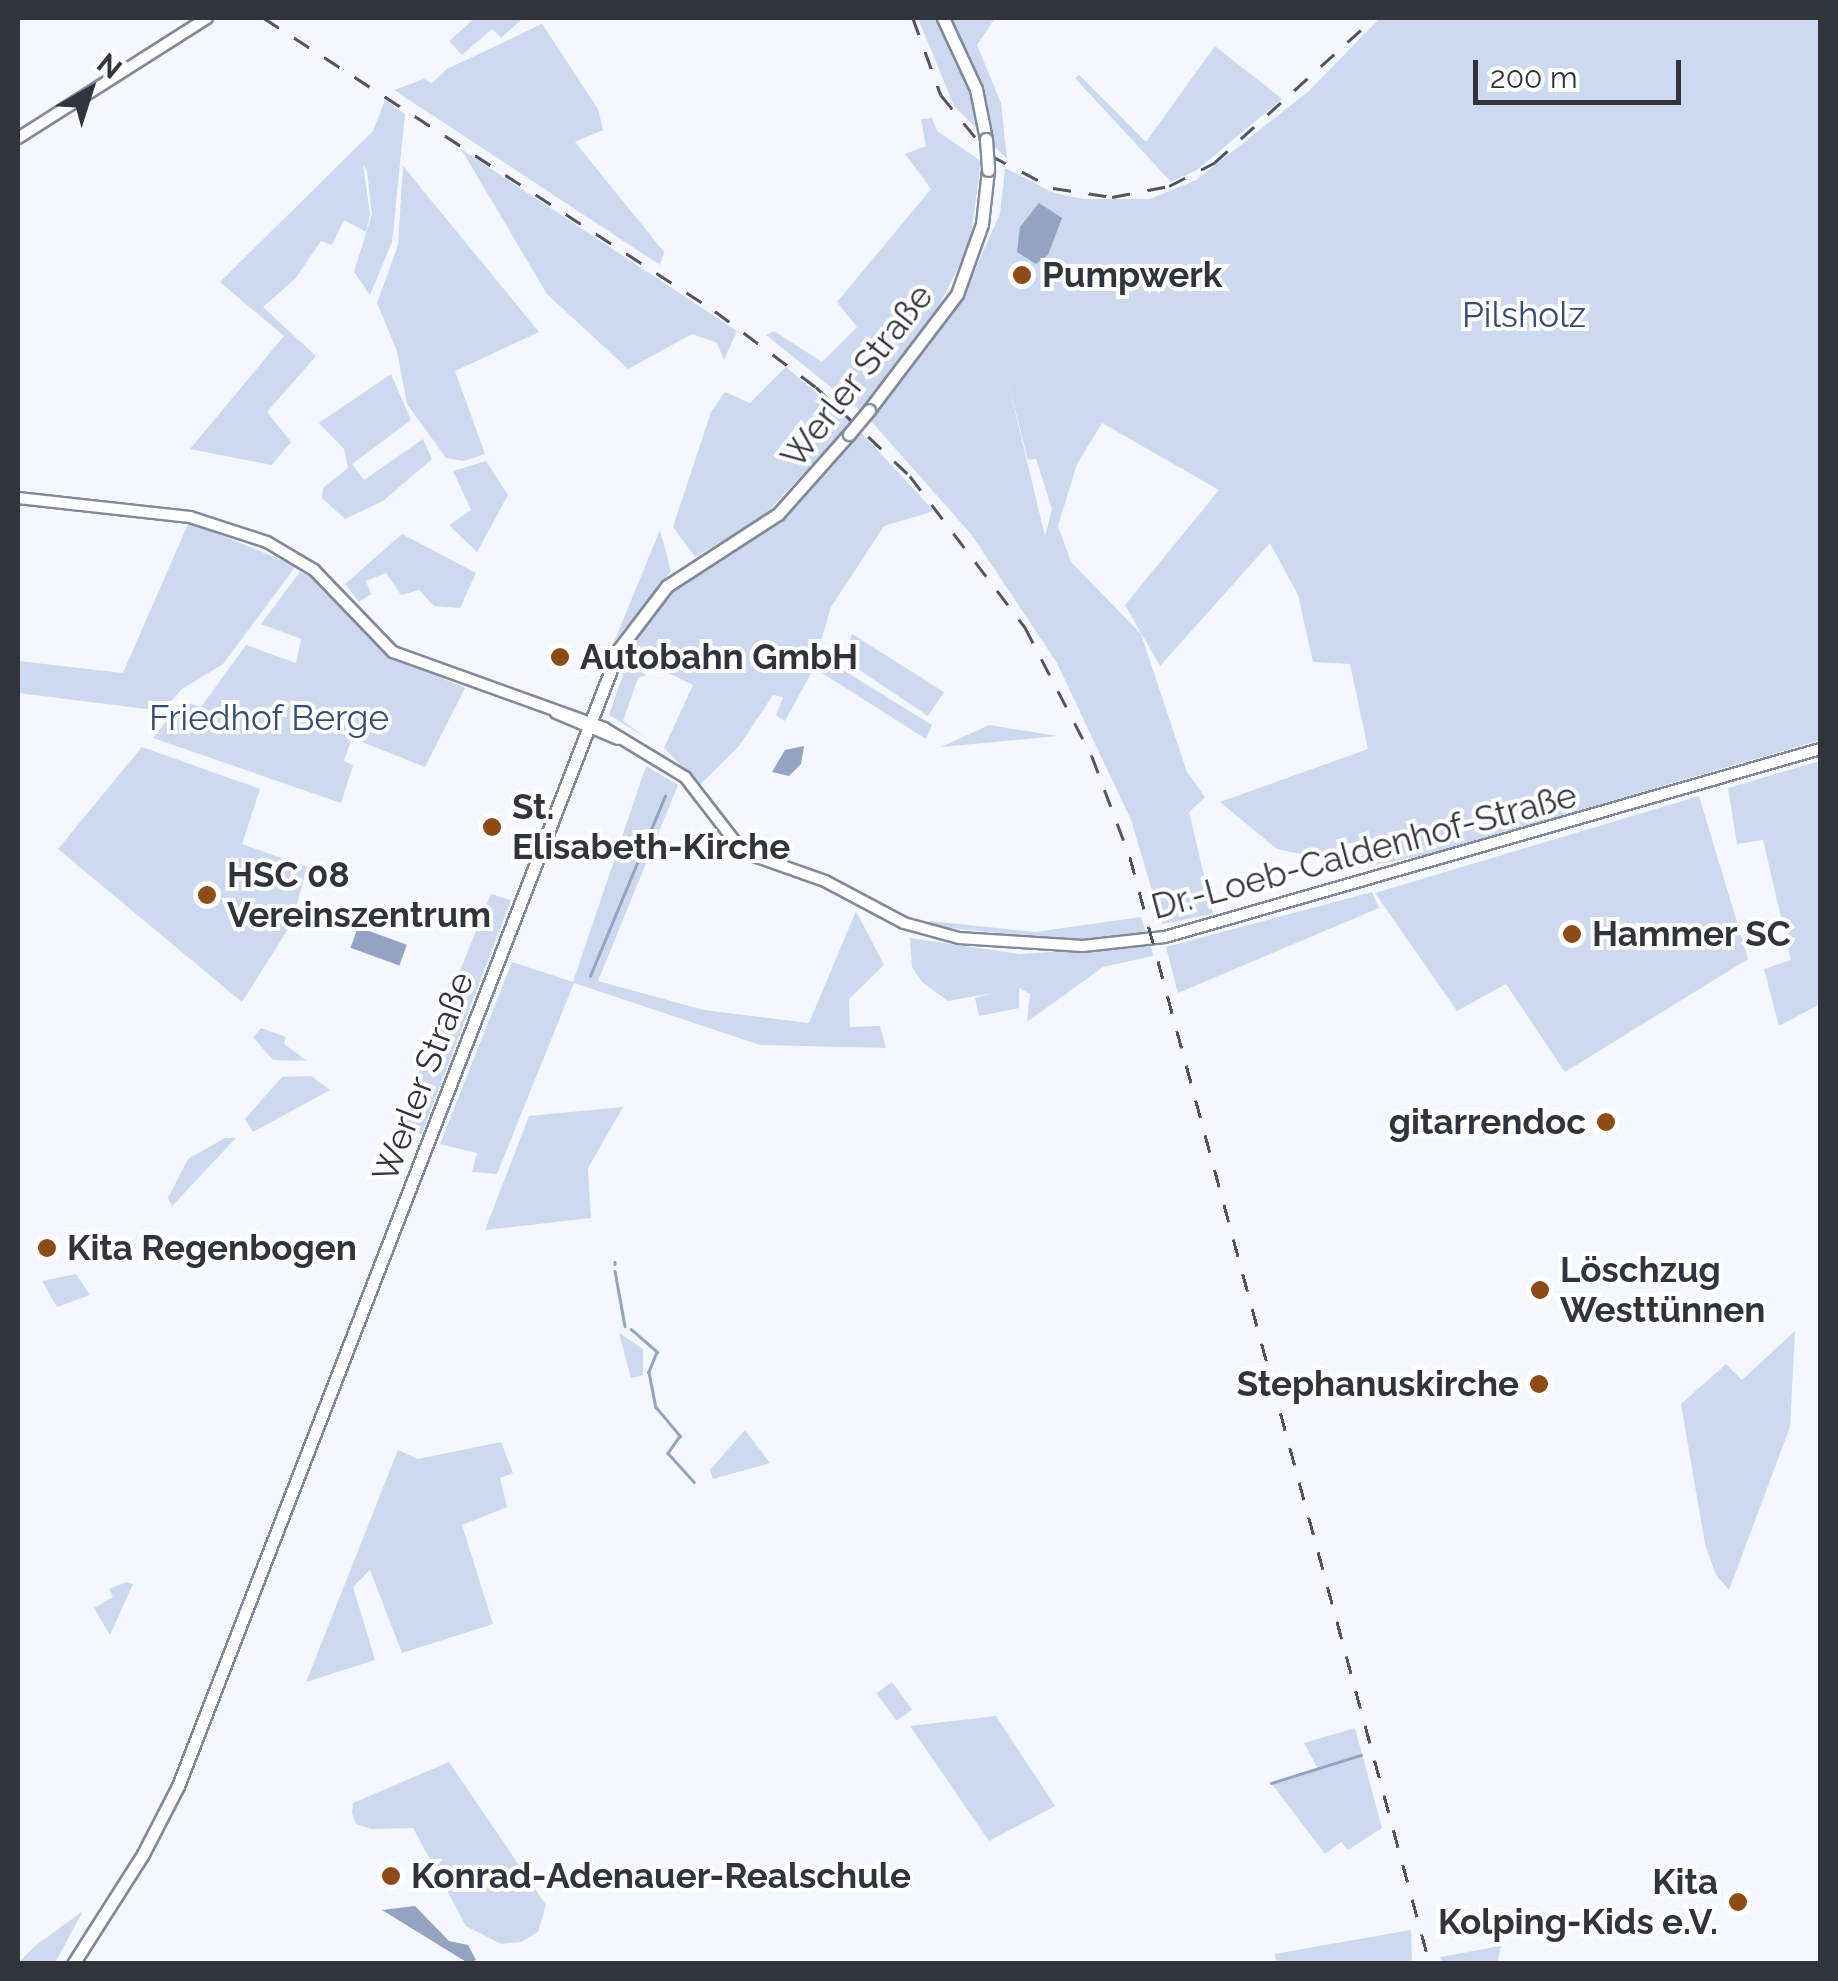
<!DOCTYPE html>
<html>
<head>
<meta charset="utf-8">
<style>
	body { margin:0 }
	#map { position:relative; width:1838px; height:1981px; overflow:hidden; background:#f4f7fe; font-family:Raleway,sans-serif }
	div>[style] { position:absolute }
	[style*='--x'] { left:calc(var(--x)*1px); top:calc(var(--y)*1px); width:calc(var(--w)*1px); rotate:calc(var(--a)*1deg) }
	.green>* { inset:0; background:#cdd9ee; transform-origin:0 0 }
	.water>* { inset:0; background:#93a3c1; transform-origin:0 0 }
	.stream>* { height:2.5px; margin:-1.25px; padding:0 1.25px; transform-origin:1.25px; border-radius:1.25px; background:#93a3c1 }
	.roads { filter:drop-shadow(2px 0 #828a99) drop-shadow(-2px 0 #828a99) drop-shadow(0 2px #828a99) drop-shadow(0 -2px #828a99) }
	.secondary>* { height:10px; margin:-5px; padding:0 5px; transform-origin:5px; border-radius:5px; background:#fff }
	.primary>* { height:11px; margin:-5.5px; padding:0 5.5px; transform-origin:5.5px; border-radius:5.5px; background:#fff }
	.rail>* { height:2.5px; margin-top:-1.25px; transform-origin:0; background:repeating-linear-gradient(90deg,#52555b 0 18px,transparent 0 36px) }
	.bridges { filter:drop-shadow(2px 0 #828a99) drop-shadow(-2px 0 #828a99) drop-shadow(0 2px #828a99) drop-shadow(0 -2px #828a99) }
	.primary-bridge>* { height:11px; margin:-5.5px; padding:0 5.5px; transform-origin:5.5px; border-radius:5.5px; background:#fff }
	.dots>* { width:28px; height:28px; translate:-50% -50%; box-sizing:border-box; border:5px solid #fff; border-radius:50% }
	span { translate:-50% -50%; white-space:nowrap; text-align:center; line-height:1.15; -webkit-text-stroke:8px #fff; paint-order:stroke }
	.poi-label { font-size:35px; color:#31343a; font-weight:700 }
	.left { translate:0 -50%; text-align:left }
	.right { translate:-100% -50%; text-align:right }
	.park-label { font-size:35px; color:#364c77 }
	.street-label { font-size:35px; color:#31343a }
	.frame { position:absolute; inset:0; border:20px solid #31343a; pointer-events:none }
	.north { position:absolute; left:40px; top:40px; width:100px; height:100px; -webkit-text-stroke:8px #fff; paint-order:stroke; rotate:39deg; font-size:28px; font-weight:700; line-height:40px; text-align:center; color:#31343a }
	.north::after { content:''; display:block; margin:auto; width:35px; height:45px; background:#31343a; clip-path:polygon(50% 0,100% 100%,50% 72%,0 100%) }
	.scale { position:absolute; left:1473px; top:60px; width:208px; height:45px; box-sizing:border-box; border:5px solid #31343a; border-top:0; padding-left:12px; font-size:30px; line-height:35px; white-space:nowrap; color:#31343a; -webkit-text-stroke:8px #fff; paint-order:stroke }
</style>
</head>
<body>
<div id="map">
	<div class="green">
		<i style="clip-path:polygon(475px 18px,523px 18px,501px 38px,492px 29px,462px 55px,449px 41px)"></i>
		<i style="clip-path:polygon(918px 18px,995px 18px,977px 45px,1001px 103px,1007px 159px,954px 106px)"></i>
		<i style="clip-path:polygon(evenodd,1380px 18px,1820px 18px,1820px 740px,1425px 855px,1349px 870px,1347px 863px,1420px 829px,1336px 846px,1337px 852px,1319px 858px,1277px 849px,1220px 802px,1368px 749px,1350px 664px,1313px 662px,1298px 595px,1270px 543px,1160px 666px,1125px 605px,1219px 490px,1102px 423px,1077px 464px,1058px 526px,1071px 562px,1141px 634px,1187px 772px,1205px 797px,1189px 812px,1213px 914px,1162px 924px,1131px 820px,1057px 663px,971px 534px,870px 420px,962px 299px,1000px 214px,1005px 168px,1054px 193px,1084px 199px,1150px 199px,1196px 180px,1309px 91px,1380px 18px,1007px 378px,1028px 460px,1036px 459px,1052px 509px,1045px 536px,1007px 378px)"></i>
		<i style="clip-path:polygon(542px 24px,598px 109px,603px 130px,575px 142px,664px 252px,660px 265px,394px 90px,424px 79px,432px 83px,447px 69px)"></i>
		<i style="clip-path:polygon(1215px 46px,1282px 99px,1197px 170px,1171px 182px,1075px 78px,1079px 75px,1146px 142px)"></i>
		<i style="clip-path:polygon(385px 100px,405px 114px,392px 242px,370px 295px,354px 272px,372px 214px,367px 171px,363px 164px,370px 214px,366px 232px,344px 220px,332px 245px,321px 241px,295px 279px,263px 307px,316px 356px,267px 412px,291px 442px,272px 465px,190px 449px,284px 336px,220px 282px,373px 131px)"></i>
		<i style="clip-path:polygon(932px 118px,937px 131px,981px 161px,970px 244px,928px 328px,862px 412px,766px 335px,774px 331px,822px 362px,857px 327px,837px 302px,931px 189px,905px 154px,926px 146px,921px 119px)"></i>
		<i style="clip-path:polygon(461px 149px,737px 331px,724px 360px,717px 343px,692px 334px,628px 369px,547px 294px)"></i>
		<i style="clip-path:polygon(403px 166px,539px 332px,455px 371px,485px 454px,464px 461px,446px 458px,407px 404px,397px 351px,377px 303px,398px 245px)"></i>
		<i style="clip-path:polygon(786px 367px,852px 423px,934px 511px,884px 526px,831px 607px,817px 654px,932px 725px,926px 739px,814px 668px,785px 721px,776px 715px,783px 697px,773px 695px,739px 746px,700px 785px,664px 748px,693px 685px,627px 653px,663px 598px,768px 527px,851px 435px,845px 429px,763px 517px,695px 557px,673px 527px,711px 412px,725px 392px,750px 403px)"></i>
		<i style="clip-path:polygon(391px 374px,411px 420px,352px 464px,364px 480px,423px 439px,432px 459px,383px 501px,345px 519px,322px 498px,323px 488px,348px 468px,344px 449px,319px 423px)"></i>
		<i style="clip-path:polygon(486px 461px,508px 495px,477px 552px,449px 525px,471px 510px,453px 471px)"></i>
		<i style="clip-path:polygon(189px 522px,296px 566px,223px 664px,182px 689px,162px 711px,18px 693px,18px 661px,123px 673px)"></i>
		<i style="clip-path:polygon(660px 530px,671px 571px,614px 642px)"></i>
		<i style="clip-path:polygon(402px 534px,476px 573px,460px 608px,434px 606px,419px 590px,401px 595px,386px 573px,366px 581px,371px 594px,359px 602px,345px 584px)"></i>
		<i style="clip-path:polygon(300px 572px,318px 580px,383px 653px,465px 688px,425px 767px,352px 738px,344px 761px,353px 765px,341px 803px,153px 738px,182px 701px,201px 707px,246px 645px,296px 663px,301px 639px,261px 624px)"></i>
		<i style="clip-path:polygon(852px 634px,944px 692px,928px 716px,843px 659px)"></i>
		<i style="clip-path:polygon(626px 666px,647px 675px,638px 678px,623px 721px,647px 738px,609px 715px)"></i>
		<i style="clip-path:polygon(989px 725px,1057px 736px,1078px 734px,941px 747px)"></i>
		<i style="clip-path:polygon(142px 747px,260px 789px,242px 844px,307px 867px,292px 923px,242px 1002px,58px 849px)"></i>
		<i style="clip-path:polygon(1820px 761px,1820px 1004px,1779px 1026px,1764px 969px,1791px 960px,1763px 840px,1737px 844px,1728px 788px)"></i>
		<i style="clip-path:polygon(646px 766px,678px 785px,598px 981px,704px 1010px,809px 1023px,856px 911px,884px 965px,849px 999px,850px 1027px,880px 1026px,886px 1048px,760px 1045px,574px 983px,497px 1174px,472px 1172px,477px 1153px,440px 1144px,512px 962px,573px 982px)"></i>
		<i style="clip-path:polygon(1699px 796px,1748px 959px,1565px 1072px,1506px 984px,1457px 1011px,1375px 893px)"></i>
		<i style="clip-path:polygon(1372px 892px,1379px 908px,1178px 993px,1166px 947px)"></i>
		<i style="clip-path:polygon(491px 894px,511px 900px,421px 1135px,399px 1122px)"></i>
		<i style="clip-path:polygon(1141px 917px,1147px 936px,1082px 941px,928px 926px,930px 921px,1035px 932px)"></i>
		<i style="clip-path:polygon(910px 938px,1019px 954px,1151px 946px,1153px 956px,1103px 967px,1027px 1022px,1030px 994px,1019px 988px,1019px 1008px,979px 1016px,975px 998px,993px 993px,948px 1001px,922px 982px,912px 967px)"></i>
		<i style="clip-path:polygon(261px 1028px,286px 1037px,284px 1044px,307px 1061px,273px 1060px,253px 1037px)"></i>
		<i style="clip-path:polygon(311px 1076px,330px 1090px,253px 1132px,245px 1119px,282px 1077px)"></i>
		<i style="clip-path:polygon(623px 1107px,588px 1168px,591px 1218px,485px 1230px,529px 1116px)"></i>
		<i style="clip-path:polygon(225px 1138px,236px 1138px,172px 1206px,168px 1198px,188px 1159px)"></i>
		<i style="clip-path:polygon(76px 1274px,90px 1295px,57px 1307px,42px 1281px)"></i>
		<i style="clip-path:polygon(1795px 1331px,1790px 1427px,1729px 1590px,1716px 1575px,1705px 1544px,1681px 1404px,1726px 1364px,1742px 1380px)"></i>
		<i style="clip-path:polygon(619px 1333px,643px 1349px,643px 1375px,631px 1378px)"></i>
		<i style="clip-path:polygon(745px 1430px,770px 1463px,713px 1479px,710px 1470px)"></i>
		<i style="clip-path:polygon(501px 1442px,513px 1473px,500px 1478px,507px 1507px,462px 1525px,493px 1624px,402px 1653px,370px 1570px,353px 1587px,375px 1660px,306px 1682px,398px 1450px,418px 1459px)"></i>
		<i style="clip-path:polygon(127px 1582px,133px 1584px,110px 1635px,94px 1608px,113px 1597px,109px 1589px)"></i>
		<i style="left:892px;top:1682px;width:34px;height:19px;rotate:54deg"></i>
		<i style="clip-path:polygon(996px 1716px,1055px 1806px,989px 1841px,910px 1726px)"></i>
		<i style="clip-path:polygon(1355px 1728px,1382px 1828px,1348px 1850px,1341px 1842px,1325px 1854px,1272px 1784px,1318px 1769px,1304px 1743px)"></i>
		<i style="clip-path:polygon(449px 1762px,546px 1905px,538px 1932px,521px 1942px,501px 1944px,466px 1926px,413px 1828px,371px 1829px,356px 1824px,352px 1813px,353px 1803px)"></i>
		<i style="clip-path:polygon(83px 1911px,55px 1963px,18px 1963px,35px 1946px)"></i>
		<i style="clip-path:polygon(1411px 1930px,1412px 1963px,1277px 1963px,1274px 1954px)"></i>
		<i style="clip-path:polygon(1501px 1946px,1497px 1963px,1442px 1963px,1440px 1957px)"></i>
	</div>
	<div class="water">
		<i style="clip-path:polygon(1039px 203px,1062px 218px,1048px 255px,1036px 264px,1017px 252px,1020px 227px)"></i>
		<i style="clip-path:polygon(804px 746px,801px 764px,789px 776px,772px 772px,785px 750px)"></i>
		<i style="left:358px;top:927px;width:52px;height:22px;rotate:20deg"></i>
		<i style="clip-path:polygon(415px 1906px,449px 1941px,468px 1945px,476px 1960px,468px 1963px,382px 1910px)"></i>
	</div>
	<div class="stream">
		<i style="--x:590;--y:976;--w:195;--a:-67.4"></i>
		<i style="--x:615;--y:1262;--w:2;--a:90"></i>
		<i style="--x:615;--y:1271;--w:56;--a:79.7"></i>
		<i style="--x:631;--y:1329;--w:35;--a:41"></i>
		<i style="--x:657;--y:1352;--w:22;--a:112"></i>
		<i style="--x:649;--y:1372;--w:36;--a:79"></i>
		<i style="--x:656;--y:1407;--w:38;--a:50"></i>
		<i style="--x:680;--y:1436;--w:21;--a:125"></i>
		<i style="--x:668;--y:1453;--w:39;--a:48"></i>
		<i style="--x:1271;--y:1783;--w:94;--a:-17.3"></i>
	</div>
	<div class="roads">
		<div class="secondary">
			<i style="--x:18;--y:138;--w:224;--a:-32.4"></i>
			<i style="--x:18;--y:498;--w:173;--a:6.3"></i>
			<i style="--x:190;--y:517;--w:81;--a:18"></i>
			<i style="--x:267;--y:542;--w:55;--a:30.8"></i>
			<i style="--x:314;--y:570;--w:114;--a:46.1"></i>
			<i style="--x:393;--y:652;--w:224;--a:19.8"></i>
			<i style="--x:604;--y:728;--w:95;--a:31.2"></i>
			<i style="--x:685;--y:777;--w:95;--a:52.3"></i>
			<i style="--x:743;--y:852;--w:87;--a:19.5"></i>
			<i style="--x:825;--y:881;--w:89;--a:28"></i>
			<i style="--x:904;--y:923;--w:57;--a:15.3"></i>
			<i style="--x:959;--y:938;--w:124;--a:3.7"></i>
			<i style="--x:1083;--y:946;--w:82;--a:-6.3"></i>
			<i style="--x:1165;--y:937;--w:681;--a:-16.01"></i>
			<i style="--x:556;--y:713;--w:67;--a:22.8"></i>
		</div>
		<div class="primary">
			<i style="--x:943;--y:18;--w:78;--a:65.1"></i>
			<i style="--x:976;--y:89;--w:51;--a:78.7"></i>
			<i style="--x:869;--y:410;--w:146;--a:-52.8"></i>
			<i style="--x:957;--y:294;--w:74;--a:-70.3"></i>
			<i style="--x:982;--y:224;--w:54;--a:-83.7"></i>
			<i style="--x:73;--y:1964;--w:130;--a:-57.5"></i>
			<i style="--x:143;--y:1854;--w:76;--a:-62.8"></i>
			<i style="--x:178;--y:1786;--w:1220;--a:-68.8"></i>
			<i style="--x:619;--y:649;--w:79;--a:-52.7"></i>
			<i style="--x:667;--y:586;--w:132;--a:-33"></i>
			<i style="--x:778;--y:514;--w:107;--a:-48.4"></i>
		</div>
	</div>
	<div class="rail">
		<i style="--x:264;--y:18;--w:538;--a:33.01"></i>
		<i style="--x:715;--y:311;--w:126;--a:37"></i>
		<i style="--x:816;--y:387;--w:129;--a:43.4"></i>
		<i style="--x:910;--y:476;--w:190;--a:52.7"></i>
		<i style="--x:1025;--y:627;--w:145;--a:62.6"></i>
		<i style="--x:1092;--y:756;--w:108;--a:69.4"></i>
		<i style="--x:1130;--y:857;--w:1147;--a:74.84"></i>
		<i style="--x:913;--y:18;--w:82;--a:70"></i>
		<i style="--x:941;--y:95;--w:77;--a:50.8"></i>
		<i style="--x:990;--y:155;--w:71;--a:27.6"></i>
		<i style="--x:1053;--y:188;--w:60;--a:8.7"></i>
		<i style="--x:1112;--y:197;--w:58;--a:-10.9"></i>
		<i style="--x:1169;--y:186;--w:51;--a:-27.1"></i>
		<i style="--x:1214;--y:163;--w:216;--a:-42.2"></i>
	</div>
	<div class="bridges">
		<div class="primary-bridge">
			<i style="--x:986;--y:139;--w:31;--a:86"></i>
			<i style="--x:849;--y:434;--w:31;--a:-50"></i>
		</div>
	</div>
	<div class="dots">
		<i style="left:1022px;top:275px;background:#8c4b17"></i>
		<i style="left:560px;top:657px;background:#8c4b17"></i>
		<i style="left:492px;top:827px;background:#8c4b17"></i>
		<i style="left:207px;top:895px;background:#8c4b17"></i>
		<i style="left:1572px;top:934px;background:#8c4b17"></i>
		<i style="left:1606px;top:1122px;background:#8c4b17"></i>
		<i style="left:47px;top:1248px;background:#8c4b17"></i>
		<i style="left:1540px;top:1290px;background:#8c4b17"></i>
		<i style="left:1539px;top:1384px;background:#8c4b17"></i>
		<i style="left:391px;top:1876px;background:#8c4b17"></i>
		<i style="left:1738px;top:1902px;background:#8c4b17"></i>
	</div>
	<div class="poi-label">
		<span class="left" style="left:1042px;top:275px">Pumpwerk</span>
		<span class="left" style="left:580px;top:657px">Autobahn GmbH</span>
		<span class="left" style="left:512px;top:827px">St.<br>Elisabeth-Kirche</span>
		<span class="left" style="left:227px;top:895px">HSC 08<br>Vereinszentrum</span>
		<span class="left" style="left:1592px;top:934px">Hammer SC</span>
		<span class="right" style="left:1586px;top:1122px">gitarrendoc</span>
		<span class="left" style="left:67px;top:1248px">Kita Regenbogen</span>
		<span class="left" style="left:1560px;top:1290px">Löschzug<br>Westtünnen</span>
		<span class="right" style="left:1519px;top:1384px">Stephanuskirche</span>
		<span class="left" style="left:411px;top:1876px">Konrad-Adenauer-Realschule</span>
		<span class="right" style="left:1718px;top:1902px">Kita<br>Kolping-Kids e.V.</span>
	</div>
	<div class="park-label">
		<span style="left:1524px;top:315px">Pilsholz</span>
		<span style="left:269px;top:718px">Friedhof Berge</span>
	</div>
	<div class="street-label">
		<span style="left:857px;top:376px;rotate:-52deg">Werler Straße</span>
		<span style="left:1364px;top:851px;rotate:-15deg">Dr.-Loeb-Caldenhof-Straße</span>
		<span style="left:423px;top:1077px;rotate:-69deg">Werler Straße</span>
	</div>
	<div class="frame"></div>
	<div class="north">N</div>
	<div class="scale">200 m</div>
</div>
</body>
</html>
